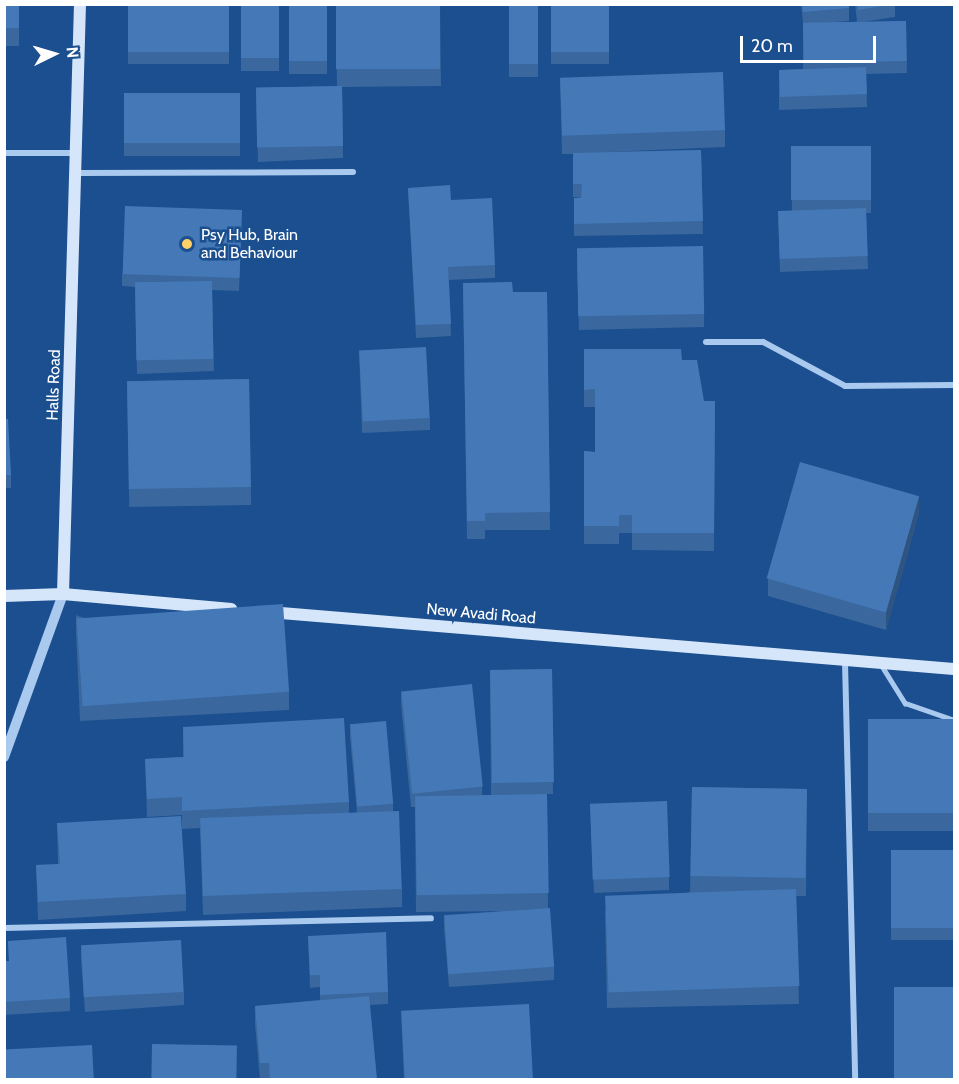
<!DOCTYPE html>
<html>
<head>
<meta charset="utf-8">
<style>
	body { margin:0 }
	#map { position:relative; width:959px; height:1084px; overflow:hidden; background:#1b4f8f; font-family:Cabin,sans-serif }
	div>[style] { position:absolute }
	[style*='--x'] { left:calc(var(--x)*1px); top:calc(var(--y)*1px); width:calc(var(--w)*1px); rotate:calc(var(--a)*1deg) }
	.service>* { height:4.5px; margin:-2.25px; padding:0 2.25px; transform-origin:2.25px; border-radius:2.25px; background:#a9c9ee }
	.minor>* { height:6px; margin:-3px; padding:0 3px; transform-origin:3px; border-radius:3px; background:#a9c9ee }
	.tertiary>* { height:10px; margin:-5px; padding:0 5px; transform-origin:5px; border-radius:5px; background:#a9c9ee }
	.secondary>* { height:12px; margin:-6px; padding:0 6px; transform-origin:6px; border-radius:6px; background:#d6e6fa }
	.wall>* { inset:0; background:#3a679d; transform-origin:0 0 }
	.shaded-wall>* { inset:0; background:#305480 }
	.building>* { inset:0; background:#4478b7; transform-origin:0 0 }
	.dots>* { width:16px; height:16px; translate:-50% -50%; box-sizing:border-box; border:3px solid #1b4f8f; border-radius:50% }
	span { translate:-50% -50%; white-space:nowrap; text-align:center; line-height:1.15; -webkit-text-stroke:5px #1b4f8f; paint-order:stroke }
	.poi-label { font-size:16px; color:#fff }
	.left { translate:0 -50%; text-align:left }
	.street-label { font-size:16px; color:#fff }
	.frame { position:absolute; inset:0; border:6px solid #fff; pointer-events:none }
	.north { position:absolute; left:24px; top:24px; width:60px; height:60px; -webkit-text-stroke:4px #1b4f8f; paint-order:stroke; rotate:85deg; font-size:16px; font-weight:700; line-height:24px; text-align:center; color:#fff }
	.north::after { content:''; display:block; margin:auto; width:21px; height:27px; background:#fff; clip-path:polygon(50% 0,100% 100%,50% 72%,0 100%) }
	.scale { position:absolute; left:740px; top:36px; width:136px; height:27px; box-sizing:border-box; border:3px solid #fff; border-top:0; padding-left:8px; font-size:18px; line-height:21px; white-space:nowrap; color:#fff; -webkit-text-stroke:4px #1b4f8f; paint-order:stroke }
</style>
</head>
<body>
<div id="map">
	<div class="service">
		<i style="--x:882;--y:666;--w:44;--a:58.1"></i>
		<i style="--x:905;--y:703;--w:52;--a:19.1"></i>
	</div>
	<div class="minor">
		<i style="--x:4;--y:153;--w:73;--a:0"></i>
		<i style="--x:77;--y:173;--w:276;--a:-0.2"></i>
		<i style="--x:706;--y:342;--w:57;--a:0"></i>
		<i style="--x:763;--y:342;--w:93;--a:28.2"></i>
		<i style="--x:845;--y:386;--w:109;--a:-0.5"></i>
		<i style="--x:845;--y:662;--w:418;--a:88.6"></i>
		<i style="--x:4;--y:928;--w:427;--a:-1.3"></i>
	</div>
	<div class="tertiary">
		<i style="--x:4;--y:757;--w:173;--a:-70.1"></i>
	</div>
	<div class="secondary">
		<i style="--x:63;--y:594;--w:590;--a:-88.35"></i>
		<i style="--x:4;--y:596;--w:59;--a:-1.9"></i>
		<i style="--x:63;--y:594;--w:169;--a:5.1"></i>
		<i style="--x:269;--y:612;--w:687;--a:4.76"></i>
	</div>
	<div class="wall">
		<i style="left:4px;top:4px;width:15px;height:42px"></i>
		<i style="left:128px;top:4px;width:101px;height:60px"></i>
		<i style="left:241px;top:4px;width:38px;height:67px"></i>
		<i style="left:289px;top:4px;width:38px;height:70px"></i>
		<i style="clip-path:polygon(336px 4px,440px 4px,441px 86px,342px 87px,343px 158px,258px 162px,256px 88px,337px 86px)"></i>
		<i style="left:509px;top:4px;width:29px;height:73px"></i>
		<i style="left:551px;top:4px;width:58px;height:60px"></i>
		<i style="clip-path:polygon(801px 4px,849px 4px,849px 21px,835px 22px,857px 22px,855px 4px,895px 4px,895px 17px,862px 22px,906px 21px,907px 73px,866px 74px,867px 107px,779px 110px,779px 70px,803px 69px,803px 23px)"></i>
		<i style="clip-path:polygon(560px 79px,725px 130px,725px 147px,608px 152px,701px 150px,703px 234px,574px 236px,574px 198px,581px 197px,573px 197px,573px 154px,562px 154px)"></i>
		<i style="left:124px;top:93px;width:116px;height:63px"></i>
		<i style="clip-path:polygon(871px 146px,871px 213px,866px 213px,868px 269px,780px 272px,778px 211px,792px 211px,791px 147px)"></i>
		<i style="clip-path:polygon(408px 188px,451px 200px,495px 265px,495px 278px,449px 280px,451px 336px,416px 338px)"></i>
		<i style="clip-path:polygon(242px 210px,239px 291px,212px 290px,214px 371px,137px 374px,135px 287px,122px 286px,122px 274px)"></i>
		<i style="clip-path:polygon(577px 261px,704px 314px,704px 327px,579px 330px)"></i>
		<i style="clip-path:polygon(463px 283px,513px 292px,547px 292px,550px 530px,485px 530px,485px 539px,467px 539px)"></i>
		<i style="clip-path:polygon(584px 349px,682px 360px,704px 401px,715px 401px,714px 551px,632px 550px,632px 533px,619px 533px,619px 544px,584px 544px,584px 451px,595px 452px,595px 407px,584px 407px)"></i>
		<i style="clip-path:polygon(359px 350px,430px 418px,430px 430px,362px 433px)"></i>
		<i style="left:249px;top:379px;width:126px;height:122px;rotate:89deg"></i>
		<i style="clip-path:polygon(4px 419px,11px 475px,11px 488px,4px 488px)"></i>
		<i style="clip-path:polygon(919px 513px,886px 630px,768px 596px,768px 579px)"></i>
		<i style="clip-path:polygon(76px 615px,289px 692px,289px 710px,80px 721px,76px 632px)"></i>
		<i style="clip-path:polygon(552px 669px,553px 794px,547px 794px,548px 908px,554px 967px,554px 980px,449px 987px,444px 928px,444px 915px,507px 911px,416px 912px,415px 807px,411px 807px,401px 704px,401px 691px,482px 787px,482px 795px,491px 795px,490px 670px)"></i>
		<i style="left:868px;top:719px;width:86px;height:112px"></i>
		<i style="clip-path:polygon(350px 724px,393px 804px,393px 811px,402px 889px,402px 907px,203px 915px,200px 828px,182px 829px,182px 815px,147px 817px,145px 759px,183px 757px,183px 727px,349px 802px,349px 813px,357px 813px,350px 737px)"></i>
		<i style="clip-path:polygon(692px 787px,807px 789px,806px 896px,796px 896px,799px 1004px,607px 1008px,605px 911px,690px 892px)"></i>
		<i style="clip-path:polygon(590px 804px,669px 877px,669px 890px,594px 893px)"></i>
		<i style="clip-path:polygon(57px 823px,186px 894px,186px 911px,38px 920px,36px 865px,58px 864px)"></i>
		<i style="left:891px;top:850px;width:63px;height:90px"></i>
		<i style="clip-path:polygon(308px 936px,388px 992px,388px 1004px,370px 1005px,377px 1080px,260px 1080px,255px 1024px,255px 1006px,320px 1000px,320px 987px,310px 988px)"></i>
		<i style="clip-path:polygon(8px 941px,70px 998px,70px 1011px,4px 1015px,4px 961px,9px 961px)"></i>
		<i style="clip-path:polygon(81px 946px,184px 992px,184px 1005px,85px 1012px,81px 959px)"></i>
		<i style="clip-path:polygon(894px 991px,954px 1080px,898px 1080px,894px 1008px)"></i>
		<i style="clip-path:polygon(401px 1011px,533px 1080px,404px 1080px)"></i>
	</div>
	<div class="shaded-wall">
		<i style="clip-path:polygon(919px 496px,919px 513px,886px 630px,886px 612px)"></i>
	</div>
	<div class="building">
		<i style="left:4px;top:4px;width:15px;height:24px"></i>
		<i style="left:128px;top:4px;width:101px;height:48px"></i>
		<i style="left:241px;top:4px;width:38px;height:54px"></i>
		<i style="left:289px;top:4px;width:38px;height:57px"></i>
		<i style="left:336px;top:4px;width:104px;height:65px"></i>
		<i style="left:509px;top:4px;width:29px;height:60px"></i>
		<i style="left:551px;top:4px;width:58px;height:48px"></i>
		<i style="clip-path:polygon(802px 4px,849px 4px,849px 8px,803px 12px)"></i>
		<i style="clip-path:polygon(857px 4px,895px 4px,858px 10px)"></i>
		<i style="left:906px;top:21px;width:40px;height:103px;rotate:89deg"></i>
		<i style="left:866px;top:67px;width:27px;height:87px;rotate:88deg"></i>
		<i style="left:723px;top:72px;width:58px;height:163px;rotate:88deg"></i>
		<i style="left:342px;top:86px;width:60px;height:86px;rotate:89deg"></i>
		<i style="left:124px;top:93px;width:116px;height:50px"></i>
		<i style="left:871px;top:146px;width:54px;height:80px;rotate:90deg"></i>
		<i style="clip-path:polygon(701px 150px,703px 221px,574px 224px,574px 198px,581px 198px,582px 184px,573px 184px,573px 153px)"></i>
		<i style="clip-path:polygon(450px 185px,451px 200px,492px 198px,495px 265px,448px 267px,451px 324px,416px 325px,408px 188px)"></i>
		<i style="left:125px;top:206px;width:117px;height:68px;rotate:2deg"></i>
		<i style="left:866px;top:208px;width:48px;height:88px;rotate:88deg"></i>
		<i style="left:703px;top:246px;width:68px;height:126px;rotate:89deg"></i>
		<i style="left:212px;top:281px;width:78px;height:77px;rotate:89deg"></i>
		<i style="clip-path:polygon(512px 282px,513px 292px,547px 292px,550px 512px,485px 513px,485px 521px,467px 521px,463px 283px)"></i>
		<i style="left:426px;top:347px;width:71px;height:67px;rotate:87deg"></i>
		<i style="clip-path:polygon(584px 349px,681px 349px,682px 360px,697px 360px,704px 401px,715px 401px,714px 533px,632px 533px,632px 515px,619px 515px,619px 526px,584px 526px,584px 451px,595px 452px,595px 389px,584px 390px)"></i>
		<i style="left:249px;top:379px;width:108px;height:122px;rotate:89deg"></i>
		<i style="clip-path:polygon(4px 419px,8px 419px,11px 475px,4px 475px)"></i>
		<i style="left:800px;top:462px;width:124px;height:121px;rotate:16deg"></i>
		<i style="left:283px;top:604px;width:88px;height:207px;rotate:86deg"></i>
		<i style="left:552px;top:669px;width:113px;height:62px;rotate:89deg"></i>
		<i style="left:472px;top:684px;width:103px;height:71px;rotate:84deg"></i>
		<i style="clip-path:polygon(344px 718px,349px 802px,182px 811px,182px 797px,147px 799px,145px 759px,184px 757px,183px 727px)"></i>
		<i style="left:868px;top:719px;width:86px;height:94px"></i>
		<i style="left:386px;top:721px;width:83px;height:36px;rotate:85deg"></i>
		<i style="left:692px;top:787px;width:115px;height:89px;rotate:1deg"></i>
		<i style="left:547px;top:794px;width:99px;height:132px;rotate:89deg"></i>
		<i style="left:667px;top:801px;width:76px;height:77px;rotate:88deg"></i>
		<i style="left:399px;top:811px;width:78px;height:199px;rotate:88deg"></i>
		<i style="clip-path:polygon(181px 816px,186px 894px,38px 902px,36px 865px,60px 864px,57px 823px)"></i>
		<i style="left:891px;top:850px;width:63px;height:78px"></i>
		<i style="left:796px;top:889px;width:97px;height:191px;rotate:88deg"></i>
		<i style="left:550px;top:908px;width:59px;height:106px;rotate:86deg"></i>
		<i style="clip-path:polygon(386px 932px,388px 992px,320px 995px,320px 975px,310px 975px,308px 936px)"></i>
		<i style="clip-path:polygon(66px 937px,70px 998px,4px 1002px,4px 961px,9px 961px,8px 941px)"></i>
		<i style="left:181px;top:940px;width:52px;height:100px;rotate:87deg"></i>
		<i style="left:954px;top:987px;width:93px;height:60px;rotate:90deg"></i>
		<i style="clip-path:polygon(369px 996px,377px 1080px,270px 1080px,269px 1063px,260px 1063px,255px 1006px)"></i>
		<i style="left:529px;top:1004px;width:76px;height:128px;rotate:87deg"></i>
		<i style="left:152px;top:1044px;width:85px;height:36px;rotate:1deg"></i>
		<i style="left:92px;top:1045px;width:35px;height:88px;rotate:87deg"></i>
	</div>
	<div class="dots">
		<i style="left:187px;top:244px;background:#ffd166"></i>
	</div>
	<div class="poi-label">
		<span class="left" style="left:201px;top:244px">Psy Hub, Brain<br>and Behaviour</span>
	</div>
	<div class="street-label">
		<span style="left:54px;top:385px;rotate:-88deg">Halls Road</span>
		<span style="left:481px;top:614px;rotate:5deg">New Avadi Road</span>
	</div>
	<div class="frame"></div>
	<div class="north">N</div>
	<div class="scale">20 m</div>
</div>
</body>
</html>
